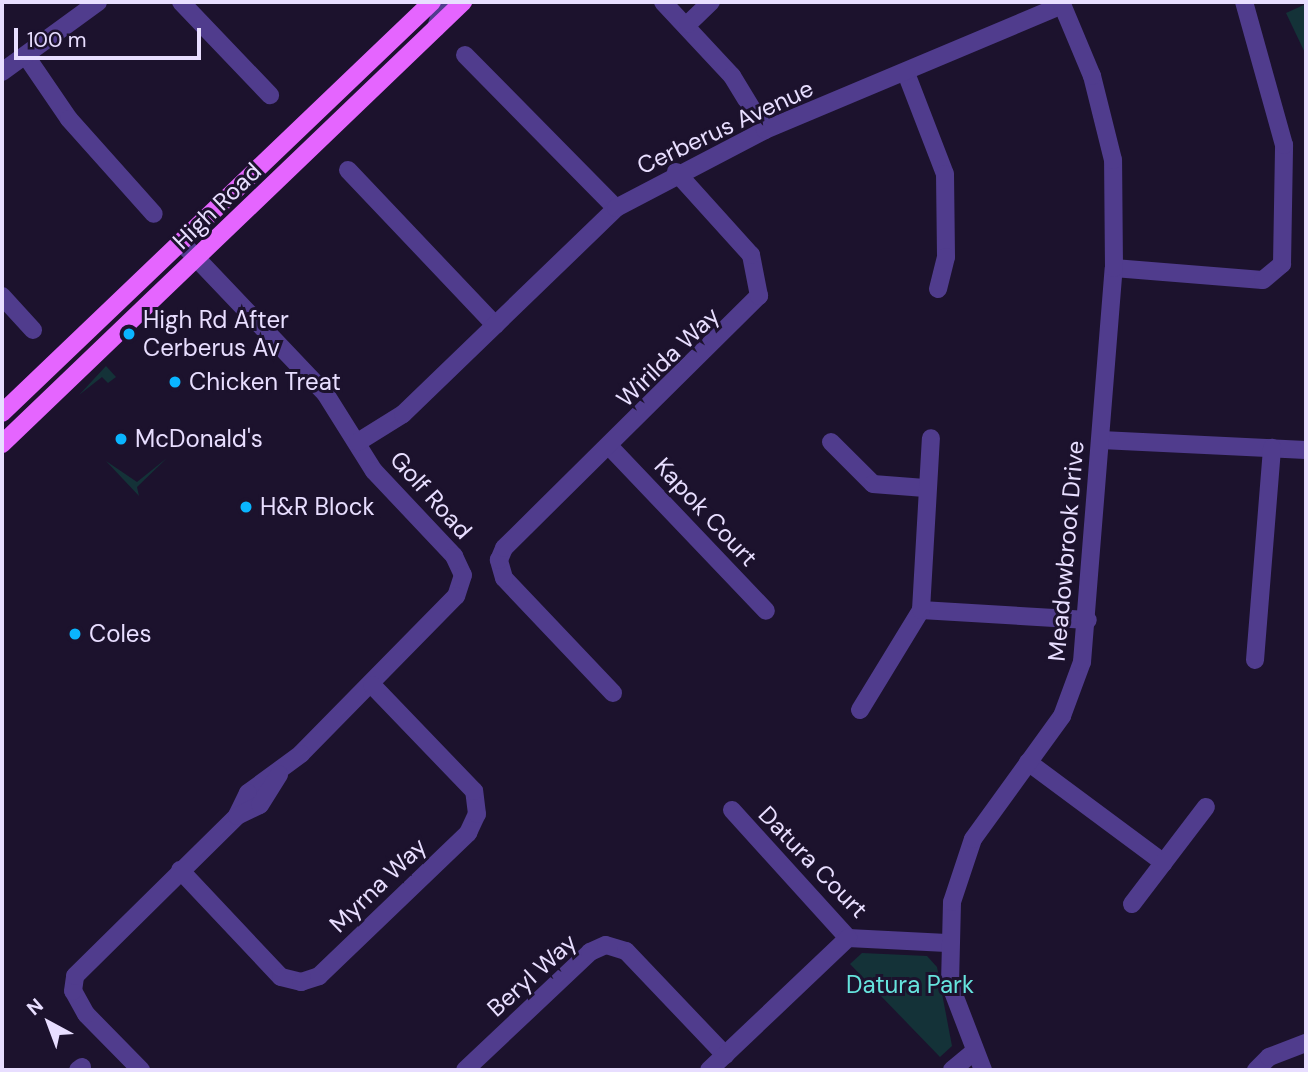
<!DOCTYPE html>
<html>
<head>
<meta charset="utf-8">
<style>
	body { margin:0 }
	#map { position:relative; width:1308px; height:1072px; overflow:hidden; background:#1c122d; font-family:"DM Sans",sans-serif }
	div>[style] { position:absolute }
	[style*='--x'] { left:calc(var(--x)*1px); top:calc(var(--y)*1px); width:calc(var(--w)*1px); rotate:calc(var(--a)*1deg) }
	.green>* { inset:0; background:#143238 }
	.minor>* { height:18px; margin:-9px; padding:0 9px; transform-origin:9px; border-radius:9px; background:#503c8d }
	.major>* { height:18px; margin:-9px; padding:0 9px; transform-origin:9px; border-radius:9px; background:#e565ff }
	.dots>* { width:19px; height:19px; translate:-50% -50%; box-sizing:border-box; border:4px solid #1c122d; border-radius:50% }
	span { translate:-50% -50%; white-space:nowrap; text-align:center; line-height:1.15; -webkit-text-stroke:6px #1c122d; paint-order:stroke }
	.street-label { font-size:24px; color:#e8deff }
	.poi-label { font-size:24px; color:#e8deff }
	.left { translate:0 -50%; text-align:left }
	.park-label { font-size:24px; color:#66e3dd }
	.frame { position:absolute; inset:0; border:4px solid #e8deff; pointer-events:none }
	.north { position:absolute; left:14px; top:988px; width:70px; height:70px; -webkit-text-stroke:5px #1c122d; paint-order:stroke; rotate:319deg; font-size:19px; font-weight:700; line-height:28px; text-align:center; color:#e8deff }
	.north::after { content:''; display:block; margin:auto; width:24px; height:32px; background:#e8deff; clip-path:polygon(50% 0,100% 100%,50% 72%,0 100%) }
	.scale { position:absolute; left:14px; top:28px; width:187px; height:32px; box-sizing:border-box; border:4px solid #e8deff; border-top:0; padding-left:9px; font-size:21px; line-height:24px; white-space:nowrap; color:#e8deff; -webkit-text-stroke:5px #1c122d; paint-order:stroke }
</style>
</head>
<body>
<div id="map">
	<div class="green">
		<i style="clip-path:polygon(1306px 4px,1306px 55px,1286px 13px)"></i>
		<i style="clip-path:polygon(106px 366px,116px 377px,108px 383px,102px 377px,79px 395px)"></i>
		<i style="clip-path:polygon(167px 458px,137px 487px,139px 496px,106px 461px,137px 482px)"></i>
		<i style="clip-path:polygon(862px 953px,927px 956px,937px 967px,952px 1046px,940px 1057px,850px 964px)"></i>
	</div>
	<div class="minor">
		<i style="--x:181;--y:2;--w:129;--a:46.3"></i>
		<i style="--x:663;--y:2;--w:101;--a:47"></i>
		<i style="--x:732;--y:76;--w:63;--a:58.6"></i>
		<i style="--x:688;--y:24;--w:32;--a:-44"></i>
		<i style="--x:436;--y:28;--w:27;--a:-73"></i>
		<i style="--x:465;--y:55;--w:215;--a:45.4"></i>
		<i style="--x:26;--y:56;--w:76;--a:55.7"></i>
		<i style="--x:69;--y:119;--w:127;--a:48.2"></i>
		<i style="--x:2;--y:72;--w:119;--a:-36.1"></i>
		<i style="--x:906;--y:73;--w:108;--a:68.9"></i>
		<i style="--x:945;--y:174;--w:83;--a:89.3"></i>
		<i style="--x:946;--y:257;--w:33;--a:104"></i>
		<i style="--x:348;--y:170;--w:214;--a:46.5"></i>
		<i style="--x:181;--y:242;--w:209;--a:46.4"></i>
		<i style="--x:325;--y:393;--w:92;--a:57.9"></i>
		<i style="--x:374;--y:471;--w:117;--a:46.7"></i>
		<i style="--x:454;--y:556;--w:21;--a:65"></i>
		<i style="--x:463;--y:575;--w:22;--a:108"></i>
		<i style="--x:456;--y:596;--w:221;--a:134.5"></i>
		<i style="--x:301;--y:754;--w:66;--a:143.7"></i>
		<i style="--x:248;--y:793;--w:25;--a:116"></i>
		<i style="--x:1114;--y:268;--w:149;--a:4.6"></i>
		<i style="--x:1263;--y:280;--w:25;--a:-40"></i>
		<i style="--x:1282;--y:264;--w:119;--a:-89"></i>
		<i style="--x:1284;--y:145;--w:148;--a:-105.6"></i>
		<i style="--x:2;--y:296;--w:46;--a:47.6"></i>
		<i style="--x:1101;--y:440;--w:205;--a:2.8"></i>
		<i style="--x:358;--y:442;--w:53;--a:-31.9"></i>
		<i style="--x:403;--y:414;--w:296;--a:-44"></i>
		<i style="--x:616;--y:208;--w:168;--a:-27.6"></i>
		<i style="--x:765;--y:130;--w:322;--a:-22.8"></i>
		<i style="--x:831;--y:442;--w:59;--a:45"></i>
		<i style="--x:873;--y:484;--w:52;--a:4.4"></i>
		<i style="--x:610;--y:447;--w:226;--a:46.4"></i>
		<i style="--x:921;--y:610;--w:167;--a:3.4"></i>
		<i style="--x:1255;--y:660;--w:213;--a:-85.4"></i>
		<i style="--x:613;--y:693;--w:158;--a:-133.5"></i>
		<i style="--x:504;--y:578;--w:19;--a:-106"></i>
		<i style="--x:499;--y:560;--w:13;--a:-67"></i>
		<i style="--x:504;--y:548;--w:359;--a:-44.7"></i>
		<i style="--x:759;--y:296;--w:42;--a:-101"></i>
		<i style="--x:751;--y:255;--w:112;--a:-132.1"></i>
		<i style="--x:860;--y:710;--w:117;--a:-58.6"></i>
		<i style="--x:921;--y:610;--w:172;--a:-86.7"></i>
		<i style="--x:1028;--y:762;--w:169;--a:36.6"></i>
		<i style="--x:732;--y:810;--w:173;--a:47.8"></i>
		<i style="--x:848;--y:938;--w:99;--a:2.9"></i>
		<i style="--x:180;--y:870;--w:147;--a:46.7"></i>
		<i style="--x:281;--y:977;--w:21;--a:14"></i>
		<i style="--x:301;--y:982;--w:19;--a:-18"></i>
		<i style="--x:319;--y:976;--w:207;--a:-43.8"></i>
		<i style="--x:468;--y:833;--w:21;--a:-65"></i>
		<i style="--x:477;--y:814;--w:23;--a:-97"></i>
		<i style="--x:474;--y:791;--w:147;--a:-133.9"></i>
		<i style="--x:1132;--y:904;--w:122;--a:-52.7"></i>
		<i style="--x:78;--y:1070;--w:5;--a:-37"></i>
		<i style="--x:141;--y:1070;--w:78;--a:-134.5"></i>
		<i style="--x:86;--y:1014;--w:26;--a:-119"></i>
		<i style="--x:73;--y:991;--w:15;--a:-82"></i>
		<i style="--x:75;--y:976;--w:228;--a:-44.6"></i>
		<i style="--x:237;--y:816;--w:25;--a:-26"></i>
		<i style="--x:260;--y:805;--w:36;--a:-58"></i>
		<i style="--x:465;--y:1070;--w:172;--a:-43.3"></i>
		<i style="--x:590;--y:952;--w:17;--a:-24"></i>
		<i style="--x:606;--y:945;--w:21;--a:17"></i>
		<i style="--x:626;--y:951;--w:144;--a:46.4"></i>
		<i style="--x:709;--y:1070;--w:192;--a:-43.5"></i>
		<i style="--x:952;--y:1070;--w:26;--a:-40"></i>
		<i style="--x:983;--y:1070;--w:92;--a:-111"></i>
		<i style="--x:950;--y:984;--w:82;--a:-88.6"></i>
		<i style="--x:952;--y:902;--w:66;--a:-71.6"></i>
		<i style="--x:973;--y:839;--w:152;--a:-54.1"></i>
		<i style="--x:1062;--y:716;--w:58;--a:-69.7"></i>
		<i style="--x:1082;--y:662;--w:395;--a:-85.4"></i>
		<i style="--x:1114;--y:268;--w:108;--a:-90.5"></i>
		<i style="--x:1113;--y:160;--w:87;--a:-104"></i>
		<i style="--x:1092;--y:76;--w:80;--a:-112.7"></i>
		<i style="--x:1256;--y:1070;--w:18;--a:-45"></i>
		<i style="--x:1269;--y:1057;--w:40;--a:-21"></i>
	</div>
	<div class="major">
		<i style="--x:2;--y:413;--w:595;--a:-43.71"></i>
		<i style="--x:2;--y:444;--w:639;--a:-43.79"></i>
	</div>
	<div class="dots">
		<i style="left:129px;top:334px;background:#0ab5ff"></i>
		<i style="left:175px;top:382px;background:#0ab5ff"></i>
		<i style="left:121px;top:439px;background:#0ab5ff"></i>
		<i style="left:246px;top:507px;background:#0ab5ff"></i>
		<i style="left:75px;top:634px;background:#0ab5ff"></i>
	</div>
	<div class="street-label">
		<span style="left:725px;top:127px;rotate:-25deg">Cerberus Avenue</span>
		<span style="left:217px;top:206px;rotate:-44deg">High Road</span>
		<span style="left:668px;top:357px;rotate:-44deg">Wirilda Way</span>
		<span style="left:431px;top:495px;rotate:48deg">Golf Road</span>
		<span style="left:706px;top:512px;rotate:47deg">Kapok Court</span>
		<span style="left:1066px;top:551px;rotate:-85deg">Meadowbrook Drive</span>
		<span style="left:813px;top:862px;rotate:46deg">Datura Court</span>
		<span style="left:378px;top:885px;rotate:-44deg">Myrna Way</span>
		<span style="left:532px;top:975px;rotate:-42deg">Beryl Way</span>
	</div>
	<div class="poi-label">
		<span class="left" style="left:143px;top:334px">High Rd After<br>Cerberus Av</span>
		<span class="left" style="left:189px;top:382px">Chicken Treat</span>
		<span class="left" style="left:135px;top:439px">McDonald's</span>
		<span class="left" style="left:260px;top:507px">H&amp;R Block</span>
		<span class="left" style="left:89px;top:634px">Coles</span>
	</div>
	<div class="park-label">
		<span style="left:910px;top:985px">Datura Park</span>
	</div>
	<div class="frame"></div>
	<div class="north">N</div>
	<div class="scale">100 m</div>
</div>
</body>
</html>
